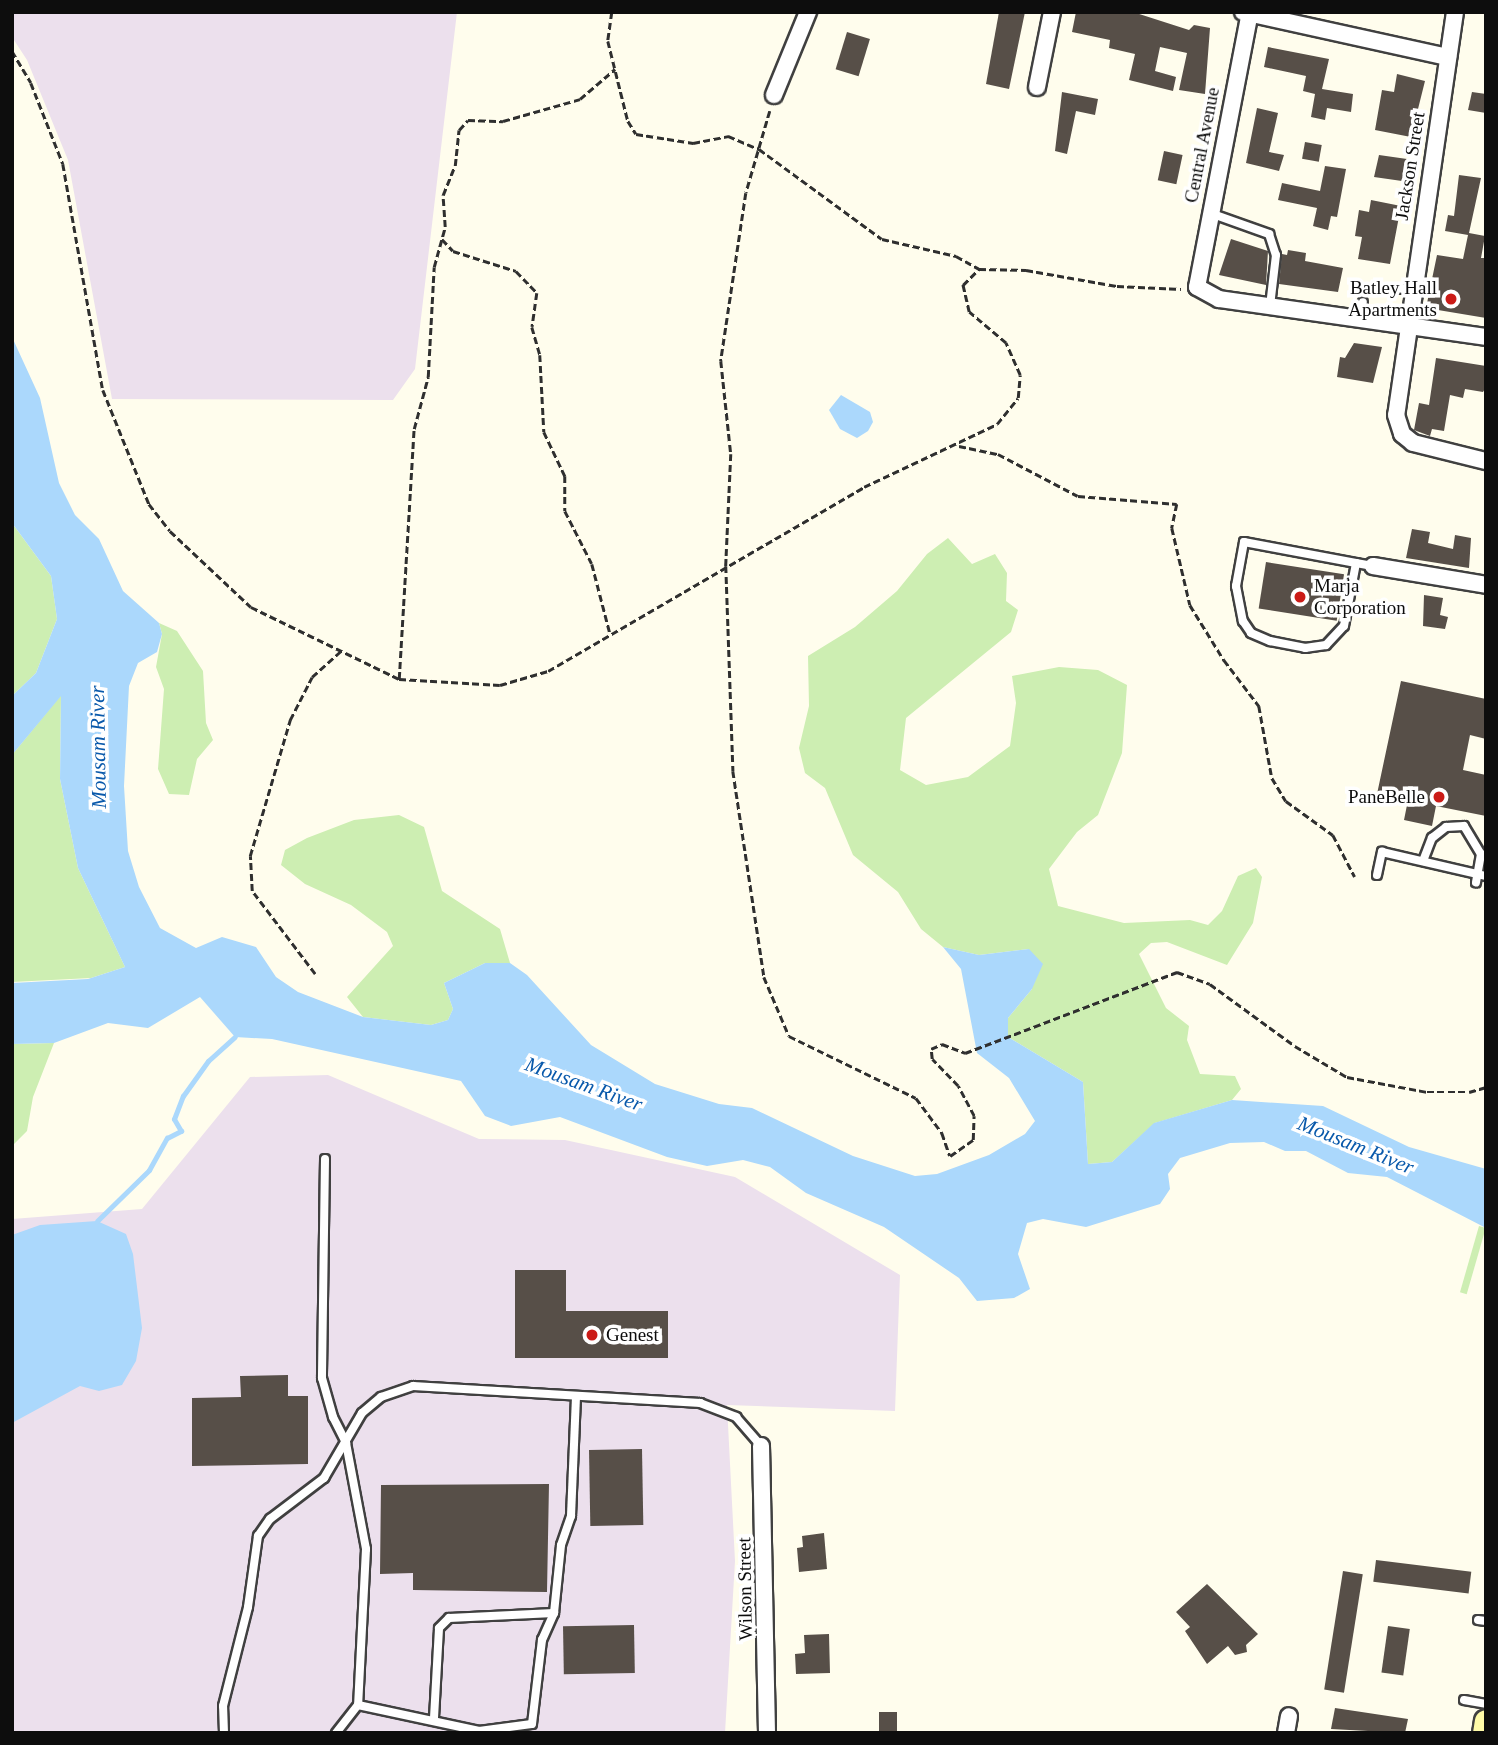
<!DOCTYPE html>
<html>
<head>
<meta charset="utf-8">
<style>
	body { margin:0 }
	#map { position:relative; width:1498px; height:1745px; overflow:hidden; background:#fffded; font-family:Georgia,serif }
	div>[style] { position:absolute }
	[style*='--x'] { left:calc(var(--x)*1px); top:calc(var(--y)*1px); width:calc(var(--w)*1px); rotate:calc(var(--a)*1deg) }
	.industrial>* { inset:0; background:#ece0ed }
	.green>* { inset:0; background:#cdeeb2; transform-origin:0 0 }
	.water>* { inset:0; background:#abd8fc }
	.stream>* { height:5px; margin:-2.5px; padding:0 2.5px; transform-origin:2.5px; border-radius:2.5px; background:#abd8fc }
	.building>* { inset:0; background:#574f48; transform-origin:0 0 }
	.path>* { height:2.5px; margin-top:-1.25px; transform-origin:0; background:repeating-linear-gradient(90deg,#2f2f2f 0 7px,transparent 0 10.5px) }
	.roads { filter:drop-shadow(2px 0 #404040) drop-shadow(-2px 0 #404040) drop-shadow(0 2px #404040) drop-shadow(0 -2px #404040) }
	.lane>* { height:8px; margin:-4px; padding:0 4px; transform-origin:4px; border-radius:4px; background:#fff }
	.street>* { height:16px; margin:-8px; padding:0 8px; transform-origin:8px; border-radius:8px; background:#fff }
	.secondary>* { height:23px; margin:-11.5px; padding:0 11.5px; transform-origin:11.5px; border-radius:11.5px; background:#fffba8 }
	.dots>* { width:19px; height:19px; translate:-50% -50%; box-sizing:border-box; border:4px solid #fff; border-radius:50% }
	span { translate:-50% -50%; white-space:nowrap; text-align:center; line-height:1.15; -webkit-text-stroke:7px #fff; paint-order:stroke }
	.street-label { font-size:19px; color:#0d0d0d }
	.poi-label { font-size:19px; color:#0d0d0d }
	.right { translate:-100% -50%; text-align:right }
	.left { translate:0 -50%; text-align:left }
	.water-label { font-size:21px; color:#0959ab; font-style:italic }
	.frame { position:absolute; inset:0; border:14px solid #0d0d0d; pointer-events:none }
</style>
</head>
<body>
<div id="map">
	<div class="industrial">
		<i style="clip-path:polygon(12px 12px,457px 12px,415px 369px,393px 400px,112px 399px,68px 160px,27px 60px,12px 37px)"></i>
		<i style="clip-path:polygon(328px 1075px,479px 1139px,565px 1140px,735px 1177px,900px 1275px,895px 1411px,727px 1405px,735px 1561px,725px 1733px,12px 1733px,12px 1219px,142px 1209px,250px 1077px)"></i>
	</div>
	<div class="green">
		<i style="clip-path:polygon(12px 523px,51px 576px,57px 619px,36px 673px,12px 696px)"></i>
		<i style="clip-path:polygon(948px 538px,972px 564px,995px 554px,1007px 573px,1006px 601px,1018px 610px,1011px 632px,906px 718px,900px 770px,926px 785px,968px 777px,1010px 746px,1016px 703px,1012px 676px,1059px 667px,1098px 670px,1127px 685px,1122px 753px,1098px 815px,1077px 832px,1049px 869px,1058px 906px,1124px 923px,1190px 920px,1208px 925px,1222px 911px,1238px 876px,1256px 868px,1262px 877px,1253px 923px,1227px 965px,1167px 942px,1151px 943px,1139px 954px,1166px 1008px,1189px 1026px,1187px 1040px,1200px 1074px,1235px 1076px,1241px 1089px,1232px 1100px,1155px 1123px,1112px 1162px,1088px 1164px,1083px 1082px,1008px 1037px,1008px 1018px,1032px 989px,1029px 949px,979px 955px,943px 947px,921px 929px,898px 892px,853px 855px,825px 788px,805px 773px,799px 748px,809px 706px,808px 656px,855px 627px,897px 591px,927px 554px)"></i>
		<i style="clip-path:polygon(159px 623px,177px 631px,203px 671px,206px 723px,213px 740px,197px 759px,189px 795px,169px 794px,158px 769px,164px 689px,156px 667px,162px 634px)"></i>
		<i style="clip-path:polygon(61px 695px,60px 779px,78px 868px,125px 967px,91px 978px,12px 982px,12px 755px)"></i>
		<i style="clip-path:polygon(399px 815px,424px 827px,442px 891px,500px 929px,510px 963px,485px 963px,444px 983px,453px 1009px,448px 1020px,431px 1025px,363px 1017px,347px 997px,393px 946px,387px 932px,351px 905px,305px 884px,281px 865px,285px 850px,307px 838px,354px 820px)"></i>
		<i style="clip-path:polygon(54px 1043px,33px 1097px,27px 1131px,12px 1146px,12px 1044px)"></i>
		<i style="left:1479px;top:1226px;width:7px;height:69px;rotate:16deg"></i>
	</div>
	<div class="water">
		<i style="clip-path:polygon(12px 337px,40px 398px,59px 483px,75px 515px,99px 539px,123px 591px,159px 623px,162px 634px,157px 652px,138px 663px,129px 686px,124px 786px,128px 851px,139px 887px,160px 928px,196px 948px,222px 937px,256px 947px,276px 977px,298px 992px,363px 1017px,431px 1025px,448px 1020px,453px 1009px,444px 983px,485px 963px,510px 963px,527px 975px,591px 1045px,655px 1084px,719px 1104px,752px 1108px,853px 1156px,915px 1176px,937px 1174px,989px 1155px,1025px 1134px,1035px 1121px,1009px 1078px,977px 1053px,961px 969px,943px 947px,979px 955px,1029px 949px,1043px 964px,1032px 989px,1008px 1018px,1008px 1037px,1083px 1082px,1088px 1164px,1112px 1162px,1154px 1123px,1232px 1100px,1323px 1106px,1409px 1147px,1486px 1169px,1486px 1228px,1387px 1177px,1348px 1173px,1306px 1151px,1285px 1151px,1264px 1142px,1230px 1143px,1180px 1158px,1168px 1174px,1170px 1189px,1160px 1204px,1086px 1227px,1043px 1219px,1027px 1223px,1018px 1254px,1030px 1289px,1014px 1298px,977px 1301px,959px 1278px,884px 1227px,806px 1193px,770px 1167px,743px 1160px,707px 1166px,667px 1157px,560px 1117px,511px 1126px,485px 1116px,461px 1081px,272px 1039px,235px 1037px,200px 997px,148px 1028px,108px 1023px,54px 1043px,12px 1044px,12px 983px,88px 979px,125px 967px,78px 868px,60px 779px,61px 696px,12px 755px,12px 696px,36px 673px,57px 619px,51px 576px,12px 523px)"></i>
		<i style="clip-path:polygon(841px 395px,870px 412px,873px 422px,868px 431px,857px 438px,840px 429px,829px 410px)"></i>
		<i style="clip-path:polygon(97px 1221px,126px 1234px,133px 1254px,142px 1328px,136px 1361px,122px 1385px,99px 1391px,80px 1386px,12px 1423px,12px 1235px,40px 1225px)"></i>
	</div>
	<div class="stream">
		<i style="--x:97;--y:1221;--w:73;--a:-44.4"></i>
		<i style="--x:149;--y:1170;--w:37;--a:-61"></i>
		<i style="--x:167;--y:1138;--w:16;--a:-27"></i>
		<i style="--x:181;--y:1131;--w:14;--a:-120"></i>
		<i style="--x:174;--y:1119;--w:25;--a:-69"></i>
		<i style="--x:183;--y:1096;--w:43;--a:-54.5"></i>
		<i style="--x:208;--y:1061;--w:36;--a:-42"></i>
	</div>
	<div class="building">
		<i style="clip-path:polygon(999px 12px,1025px 12px,1009px 89px,986px 84px)"></i>
		<i style="clip-path:polygon(1076px 12px,1133px 12px,1189px 30px,1194px 25px,1210px 28px,1205px 94px,1179px 90px,1187px 53px,1160px 47px,1155px 71px,1176px 77px,1173px 91px,1129px 80px,1135px 54px,1109px 48px,1110px 40px,1072px 32px)"></i>
		<i style="left:847px;top:32px;width:24px;height:39px;rotate:17deg"></i>
		<i style="clip-path:polygon(1268px 47px,1329px 59px,1322px 89px,1353px 94px,1351px 112px,1327px 108px,1325px 120px,1311px 117px,1315px 94px,1303px 91px,1306px 76px,1264px 67px)"></i>
		<i style="clip-path:polygon(1397px 74px,1425px 81px,1411px 137px,1375px 130px,1382px 90px,1394px 92px)"></i>
		<i style="clip-path:polygon(1062px 92px,1098px 99px,1095px 115px,1076px 111px,1067px 154px,1055px 151px)"></i>
		<i style="clip-path:polygon(1472px 92px,1486px 94px,1486px 113px,1468px 110px)"></i>
		<i style="clip-path:polygon(1257px 108px,1278px 113px,1269px 152px,1284px 155px,1279px 171px,1246px 163px)"></i>
		<i style="left:1305px;top:142px;width:17px;height:17px;rotate:10deg"></i>
		<i style="left:1164px;top:151px;width:19px;height:30px;rotate:12deg"></i>
		<i style="clip-path:polygon(1379px 155px,1407px 159px,1409px 182px,1374px 177px)"></i>
		<i style="clip-path:polygon(1325px 166px,1346px 169px,1337px 217px,1331px 216px,1328px 230px,1313px 226px,1317px 208px,1278px 200px,1282px 183px,1320px 191px)"></i>
		<i style="clip-path:polygon(1459px 175px,1481px 178px,1469px 233px,1485px 236px,1481px 258px,1486px 258px,1486px 318px,1426px 308px,1437px 255px,1463px 259px,1468px 235px,1445px 231px,1448px 215px,1454px 216px)"></i>
		<i style="clip-path:polygon(1371px 200px,1401px 206px,1390px 264px,1358px 259px,1362px 237px,1355px 236px,1359px 210px,1369px 212px)"></i>
		<i style="clip-path:polygon(1231px 239px,1268px 251px,1266px 285px,1219px 275px)"></i>
		<i style="clip-path:polygon(1288px 250px,1306px 253px,1305px 261px,1343px 268px,1338px 292px,1279px 284px,1282px 254px,1287px 255px)"></i>
		<i style="clip-path:polygon(1354px 343px,1382px 347px,1373px 383px,1337px 377px,1340px 357px,1345px 358px)"></i>
		<i style="clip-path:polygon(1436px 358px,1486px 366px,1486px 387px,1483px 392px,1465px 389px,1463px 398px,1450px 395px,1444px 431px,1432px 429px,1430px 436px,1414px 430px,1419px 403px,1429px 405px)"></i>
		<i style="clip-path:polygon(1412px 529px,1430px 532px,1428px 543px,1453px 549px,1455px 535px,1471px 538px,1469px 568px,1406px 558px)"></i>
		<i style="left:1266px;top:562px;width:79px;height:47px;rotate:9deg"></i>
		<i style="clip-path:polygon(1424px 595px,1443px 598px,1440px 615px,1448px 617px,1445px 629px,1423px 626px)"></i>
		<i style="clip-path:polygon(1401px 681px,1486px 699px,1486px 739px,1470px 735px,1463px 770px,1486px 775px,1486px 816px,1436px 806px,1432px 826px,1404px 820px,1408px 800px,1377px 794px)"></i>
		<i style="clip-path:polygon(515px 1270px,566px 1270px,566px 1311px,668px 1311px,668px 1358px,515px 1358px)"></i>
		<i style="clip-path:polygon(288px 1375px,288px 1396px,308px 1396px,308px 1464px,192px 1466px,192px 1398px,241px 1397px,240px 1376px)"></i>
		<i style="left:642px;top:1449px;width:76px;height:53px;rotate:89deg"></i>
		<i style="clip-path:polygon(549px 1484px,547px 1592px,413px 1590px,413px 1573px,380px 1574px,381px 1485px)"></i>
		<i style="clip-path:polygon(824px 1533px,827px 1569px,799px 1572px,797px 1548px,803px 1547px,802px 1536px)"></i>
		<i style="left:1376px;top:1560px;width:96px;height:22px;rotate:7deg"></i>
		<i style="left:1343px;top:1571px;width:20px;height:120px;rotate:9deg"></i>
		<i style="clip-path:polygon(1207px 1584px,1258px 1634px,1246px 1645px,1247px 1652px,1235px 1655px,1228px 1646px,1207px 1664px,1185px 1631px,1190px 1627px,1176px 1612px)"></i>
		<i style="left:634px;top:1625px;width:48px;height:71px;rotate:89deg"></i>
		<i style="left:1388px;top:1626px;width:22px;height:47px;rotate:8deg"></i>
		<i style="clip-path:polygon(829px 1634px,830px 1673px,796px 1674px,795px 1654px,805px 1653px,804px 1635px)"></i>
		<i style="clip-path:polygon(1335px 1708px,1408px 1719px,1405px 1733px,1331px 1729px)"></i>
		<i style="left:879px;top:1712px;width:18px;height:21px"></i>
	</div>
	<div class="path">
		<i style="--x:612;--y:12;--w:29;--a:98"></i>
		<i style="--x:608;--y:41;--w:82;--a:76"></i>
		<i style="--x:628;--y:121;--w:15;--a:58"></i>
		<i style="--x:636;--y:134;--w:58;--a:9"></i>
		<i style="--x:693;--y:143;--w:36;--a:-11"></i>
		<i style="--x:728;--y:136;--w:34;--a:23"></i>
		<i style="--x:759;--y:149;--w:152;--a:36.2"></i>
		<i style="--x:882;--y:239;--w:76;--a:12.9"></i>
		<i style="--x:956;--y:256;--w:26;--a:29"></i>
		<i style="--x:12;--y:51;--w:37;--a:59"></i>
		<i style="--x:31;--y:83;--w:87;--a:68.4"></i>
		<i style="--x:63;--y:164;--w:230;--a:80"></i>
		<i style="--x:103;--y:390;--w:123;--a:68"></i>
		<i style="--x:149;--y:504;--w:34;--a:52"></i>
		<i style="--x:170;--y:531;--w:111;--a:43.2"></i>
		<i style="--x:251;--y:607;--w:165;--a:25.9"></i>
		<i style="--x:399;--y:679;--w:101;--a:3.4"></i>
		<i style="--x:500;--y:685;--w:50;--a:-16.3"></i>
		<i style="--x:548;--y:671;--w:366;--a:-30.2"></i>
		<i style="--x:864;--y:487;--w:147;--a:-25.3"></i>
		<i style="--x:997;--y:424;--w:33;--a:-51"></i>
		<i style="--x:1018;--y:398;--w:23;--a:-85"></i>
		<i style="--x:1020;--y:375;--w:35;--a:-114"></i>
		<i style="--x:1006;--y:343;--w:48;--a:-140"></i>
		<i style="--x:969;--y:312;--w:28;--a:-103"></i>
		<i style="--x:963;--y:285;--w:23;--a:-45"></i>
		<i style="--x:979;--y:269;--w:47;--a:1.2"></i>
		<i style="--x:1026;--y:270;--w:92;--a:10"></i>
		<i style="--x:1117;--y:286;--w:64;--a:2.7"></i>
		<i style="--x:770;--y:111;--w:85;--a:106.3"></i>
		<i style="--x:746;--y:193;--w:170;--a:98.5"></i>
		<i style="--x:721;--y:361;--w:94;--a:83.9"></i>
		<i style="--x:731;--y:454;--w:112;--a:92.6"></i>
		<i style="--x:726;--y:566;--w:205;--a:88"></i>
		<i style="--x:733;--y:771;--w:208;--a:81.4"></i>
		<i style="--x:764;--y:977;--w:64;--a:67"></i>
		<i style="--x:789;--y:1036;--w:141;--a:26"></i>
		<i style="--x:916;--y:1098;--w:44;--a:53.4"></i>
		<i style="--x:942;--y:1133;--w:24;--a:71"></i>
		<i style="--x:950;--y:1156;--w:28;--a:-35"></i>
		<i style="--x:973;--y:1140;--w:24;--a:-88"></i>
		<i style="--x:974;--y:1116;--w:34;--a:-118"></i>
		<i style="--x:958;--y:1086;--w:37;--a:-134"></i>
		<i style="--x:932;--y:1059;--w:10;--a:-96"></i>
		<i style="--x:931;--y:1049;--w:12;--a:-24"></i>
		<i style="--x:942;--y:1044;--w:25;--a:21"></i>
		<i style="--x:965;--y:1053;--w:227;--a:-20.9"></i>
		<i style="--x:1177;--y:972;--w:35;--a:20"></i>
		<i style="--x:1210;--y:984;--w:105;--a:36.1"></i>
		<i style="--x:1295;--y:1046;--w:61;--a:30.8"></i>
		<i style="--x:1347;--y:1077;--w:81;--a:10.6"></i>
		<i style="--x:1427;--y:1092;--w:42;--a:0"></i>
		<i style="--x:1469;--y:1092;--w:18;--a:-16"></i>
		<i style="--x:442;--y:239;--w:16;--a:47"></i>
		<i style="--x:453;--y:251;--w:66;--a:17.6"></i>
		<i style="--x:516;--y:271;--w:30;--a:46"></i>
		<i style="--x:537;--y:293;--w:34;--a:98"></i>
		<i style="--x:532;--y:327;--w:29;--a:74"></i>
		<i style="--x:540;--y:355;--w:77;--a:87"></i>
		<i style="--x:544;--y:432;--w:49;--a:64.5"></i>
		<i style="--x:565;--y:476;--w:35;--a:90"></i>
		<i style="--x:565;--y:511;--w:59;--a:63"></i>
		<i style="--x:592;--y:564;--w:71;--a:75.4"></i>
		<i style="--x:959;--y:446;--w:40;--a:12"></i>
		<i style="--x:998;--y:454;--w:90;--a:27.7"></i>
		<i style="--x:1078;--y:496;--w:99;--a:4.6"></i>
		<i style="--x:1177;--y:504;--w:25;--a:102"></i>
		<i style="--x:1172;--y:528;--w:79;--a:76.8"></i>
		<i style="--x:1190;--y:605;--w:65;--a:58.3"></i>
		<i style="--x:1224;--y:660;--w:58;--a:52.7"></i>
		<i style="--x:1259;--y:706;--w:73;--a:79.8"></i>
		<i style="--x:1272;--y:778;--w:27;--a:59"></i>
		<i style="--x:1286;--y:801;--w:58;--a:35.9"></i>
		<i style="--x:1333;--y:835;--w:47;--a:62.4"></i>
		<i style="--x:399;--y:679;--w:250;--a:-86.6"></i>
		<i style="--x:414;--y:429;--w:54;--a:-74.9"></i>
		<i style="--x:428;--y:377;--w:110;--a:-86.9"></i>
		<i style="--x:434;--y:267;--w:41;--a:-74.6"></i>
		<i style="--x:445;--y:227;--w:32;--a:-94"></i>
		<i style="--x:443;--y:195;--w:31;--a:-68"></i>
		<i style="--x:455;--y:166;--w:36;--a:-84"></i>
		<i style="--x:459;--y:130;--w:13;--a:-48"></i>
		<i style="--x:468;--y:120;--w:35;--a:2"></i>
		<i style="--x:503;--y:121;--w:80;--a:-15.9"></i>
		<i style="--x:580;--y:99;--w:46;--a:-40.6"></i>
		<i style="--x:315;--y:974;--w:104;--a:-127.2"></i>
		<i style="--x:252;--y:891;--w:35;--a:-93"></i>
		<i style="--x:250;--y:856;--w:142;--a:-73.6"></i>
		<i style="--x:290;--y:720;--w:48;--a:-62.9"></i>
		<i style="--x:312;--y:677;--w:38;--a:-42"></i>
	</div>
	<div class="roads">
		<div class="lane">
			<i style="--x:1210;--y:213;--w:63;--a:19.6"></i>
			<i style="--x:1269;--y:234;--w:22;--a:72"></i>
			<i style="--x:1276;--y:255;--w:51;--a:96.7"></i>
			<i style="--x:1396;--y:288;--w:16;--a:7"></i>
			<i style="--x:1360;--y:320;--w:18;--a:-81"></i>
			<i style="--x:1356;--y:563;--w:114;--a:-169.4"></i>
			<i style="--x:1244;--y:542;--w:45;--a:100.3"></i>
			<i style="--x:1236;--y:586;--w:36;--a:79"></i>
			<i style="--x:1243;--y:621;--w:14;--a:56"></i>
			<i style="--x:1251;--y:633;--w:21;--a:23"></i>
			<i style="--x:1270;--y:641;--w:36;--a:11"></i>
			<i style="--x:1305;--y:648;--w:21;--a:-8"></i>
			<i style="--x:1326;--y:645;--w:26;--a:-47"></i>
			<i style="--x:1344;--y:626;--w:64;--a:-79.2"></i>
			<i style="--x:1356;--y:563;--w:17;--a:10"></i>
			<i style="--x:1423;--y:861;--w:25;--a:-69"></i>
			<i style="--x:1432;--y:838;--w:18;--a:-38"></i>
			<i style="--x:1446;--y:827;--w:18;--a:-3"></i>
			<i style="--x:1464;--y:826;--w:33;--a:59"></i>
			<i style="--x:1481;--y:854;--w:29;--a:100"></i>
			<i style="--x:1377;--y:875;--w:24;--a:-78"></i>
			<i style="--x:1382;--y:852;--w:107;--a:13"></i>
			<i style="--x:325;--y:1159;--w:219;--a:90.8"></i>
			<i style="--x:322;--y:1378;--w:41;--a:74.2"></i>
			<i style="--x:333;--y:1417;--w:29;--a:63"></i>
			<i style="--x:346;--y:1443;--w:108;--a:79.3"></i>
			<i style="--x:366;--y:1549;--w:156;--a:92.9"></i>
			<i style="--x:1478;--y:1620;--w:8;--a:7"></i>
			<i style="--x:1464;--y:1700;--w:22;--a:10"></i>
			<i style="--x:434;--y:1718;--w:90;--a:-86.8"></i>
			<i style="--x:439;--y:1628;--w:14;--a:-45"></i>
			<i style="--x:449;--y:1618;--w:105;--a:-2.7"></i>
			<i style="--x:224;--y:1733;--w:27;--a:-92"></i>
			<i style="--x:223;--y:1706;--w:102;--a:-75.8"></i>
			<i style="--x:248;--y:1607;--w:72;--a:-82"></i>
			<i style="--x:258;--y:1536;--w:21;--a:-55"></i>
			<i style="--x:270;--y:1519;--w:68;--a:-37.2"></i>
			<i style="--x:324;--y:1478;--w:75;--a:-59.7"></i>
			<i style="--x:362;--y:1413;--w:25;--a:-40"></i>
			<i style="--x:381;--y:1397;--w:34;--a:-19"></i>
			<i style="--x:413;--y:1386;--w:288;--a:3.4"></i>
			<i style="--x:700;--y:1403;--w:39;--a:21"></i>
			<i style="--x:736;--y:1417;--w:38;--a:49"></i>
			<i style="--x:336;--y:1733;--w:36;--a:-52"></i>
			<i style="--x:358;--y:1705;--w:124;--a:12.1"></i>
			<i style="--x:479;--y:1731;--w:53;--a:-7.5"></i>
			<i style="--x:532;--y:1724;--w:85;--a:-83.2"></i>
			<i style="--x:542;--y:1640;--w:30;--a:-66"></i>
			<i style="--x:554;--y:1613;--w:68;--a:-84.1"></i>
			<i style="--x:561;--y:1545;--w:31;--a:-71"></i>
			<i style="--x:571;--y:1516;--w:118;--a:-87.6"></i>
		</div>
		<div class="street">
			<i style="--x:1243;--y:12;--w:210;--a:12.4"></i>
			<i style="--x:1250;--y:12;--w:280;--a:100.9"></i>
			<i style="--x:1197;--y:287;--w:25;--a:29"></i>
			<i style="--x:1219;--y:299;--w:270;--a:8.1"></i>
			<i style="--x:1455;--y:12;--w:407;--a:98.3"></i>
			<i style="--x:1396;--y:415;--w:20;--a:72"></i>
			<i style="--x:1402;--y:434;--w:14;--a:39"></i>
			<i style="--x:1413;--y:443;--w:75;--a:13.9"></i>
			<i style="--x:1037;--y:87;--w:76;--a:-78.7"></i>
			<i style="--x:774;--y:95;--w:90;--a:-67.7"></i>
			<i style="--x:1373;--y:566;--w:115;--a:9.5"></i>
			<i style="--x:761;--y:1446;--w:287;--a:88.8"></i>
			<i style="--x:1286;--y:1733;--w:17;--a:-80"></i>
		</div>
		<div class="secondary">
			<i style="--x:1484;--y:1733;--w:12;--a:-81"></i>
		</div>
	</div>
	<div class="dots">
		<i style="left:1451px;top:299px;background:#cb1b17"></i>
		<i style="left:1300px;top:597px;background:#cb1b17"></i>
		<i style="left:1439px;top:797px;background:#cb1b17"></i>
		<i style="left:592px;top:1335px;background:#cb1b17"></i>
	</div>
	<div class="street-label">
		<span style="left:1202px;top:145px;rotate:-79deg">Central Avenue</span>
		<span style="left:1410px;top:166px;rotate:-81deg">Jackson Street</span>
		<span style="left:745px;top:1589px;rotate:-91deg">Wilson Street</span>
	</div>
	<div class="poi-label">
		<span class="right" style="left:1437px;top:299px">Batley Hall<br>Apartments</span>
		<span class="left" style="left:1314px;top:597px">Marja<br>Corporation</span>
		<span class="right" style="left:1425px;top:797px">PaneBelle</span>
		<span class="left" style="left:606px;top:1335px">Genest</span>
	</div>
	<div class="water-label">
		<span style="left:98px;top:747px;rotate:-91deg">Mousam River</span>
		<span style="left:584px;top:1084px;rotate:20deg">Mousam River</span>
		<span style="left:1356px;top:1145px;rotate:22deg">Mousam River</span>
	</div>
	<div class="frame"></div>
</div>
</body>
</html>
